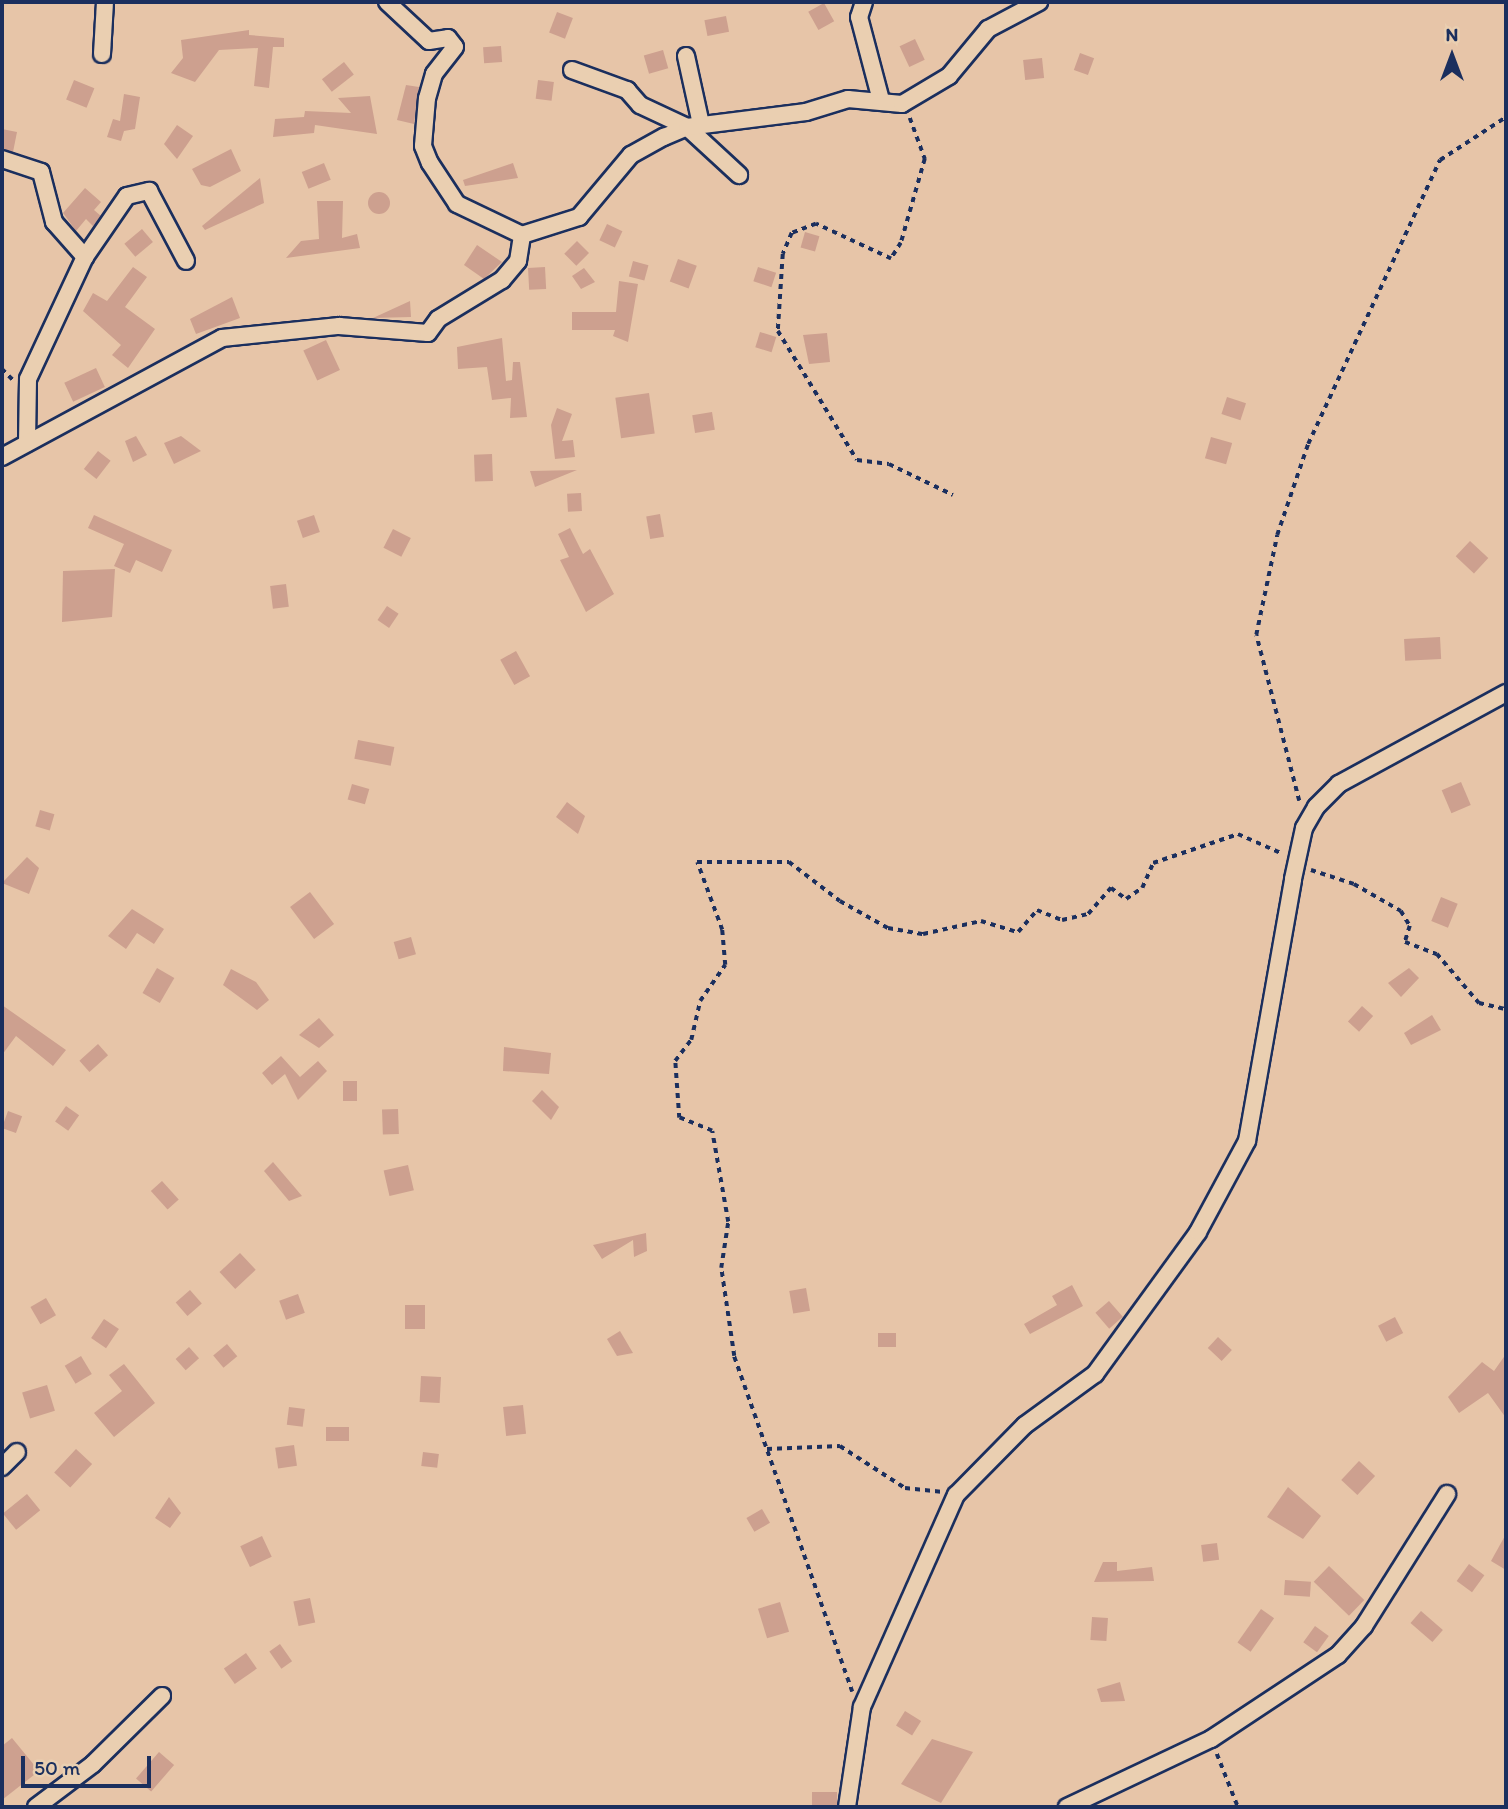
<!DOCTYPE html>
<html>
<head>
<meta charset="utf-8">
<style>
	body { margin:0 }
	#map { position:relative; width:1508px; height:1809px; overflow:hidden; background:#e7c5a8; font-family:Itim,sans-serif }
	div>[style] { position:absolute }
	[style*='--x'] { left:calc(var(--x)*1px); top:calc(var(--y)*1px); width:calc(var(--w)*1px); rotate:calc(var(--a)*1deg) }
	.building>* { inset:0; background:#cda08f; transform-origin:0 0 }
	.round { border-radius:50% }
	.path>* { height:3.5px; margin-top:-1.75px; transform-origin:0; background:repeating-linear-gradient(90deg,#1b2f5e 0 5px,transparent 0 10px) }
	.roads { filter:drop-shadow(2px 0 #1b2f5e) drop-shadow(-2px 0 #1b2f5e) drop-shadow(0 2px #1b2f5e) drop-shadow(0 -2px #1b2f5e) }
	.minor>* { height:16px; margin:-8px; padding:0 8px; transform-origin:8px; border-radius:8px; background:#eacfb1 }
	span { translate:-50% -50%; white-space:nowrap; text-align:center; line-height:1.15; -webkit-text-stroke:7px #eacfb1; paint-order:stroke }
	.frame { position:absolute; inset:0; border:4px solid #1b2f5e; pointer-events:none }
	.north { position:absolute; left:1417px; top:21px; width:70px; height:70px; -webkit-text-stroke:5px #eacfb1; paint-order:stroke; rotate:0deg; font-size:19px; font-weight:700; line-height:28px; text-align:center; color:#1b2f5e }
	.north::after { content:''; display:block; margin:auto; width:24px; height:32px; background:#1b2f5e; clip-path:polygon(50% 0,100% 100%,50% 72%,0 100%) }
	.scale { position:absolute; left:21px; top:1756px; width:130px; height:32px; box-sizing:border-box; border:4px solid #1b2f5e; border-top:0; padding-left:9px; font-size:21px; line-height:24px; white-space:nowrap; color:#1b2f5e; -webkit-text-stroke:5px #eacfb1; paint-order:stroke }
</style>
</head>
<body>
<div id="map">
	<div class="building">
		<i style="left:824px;top:3px;width:21px;height:18px;rotate:61deg"></i>
		<i style="left:557px;top:12px;width:17px;height:22px;rotate:21deg"></i>
		<i style="left:726px;top:16px;width:16px;height:22px;rotate:79deg"></i>
		<i style="clip-path:polygon(249px 30px,249px 35px,284px 38px,284px 47px,273px 47px,269px 88px,254px 86px,258px 48px,219px 50px,195px 82px,171px 73px,183px 58px,181px 40px)"></i>
		<i style="left:915px;top:39px;width:23px;height:17px;rotate:65deg"></i>
		<i style="left:501px;top:46px;width:16px;height:18px;rotate:86deg"></i>
		<i style="left:663px;top:50px;width:19px;height:20px;rotate:74deg"></i>
		<i style="left:1080px;top:53px;width:15px;height:18px;rotate:20deg"></i>
		<i style="left:1042px;top:58px;width:20px;height:19px;rotate:84deg"></i>
		<i style="left:344px;top:62px;width:16px;height:28px;rotate:52deg"></i>
		<i style="left:74px;top:80px;width:22px;height:21px;rotate:22deg"></i>
		<i style="left:538px;top:80px;width:16px;height:19px;rotate:7deg"></i>
		<i style="clip-path:polygon(406px 85px,419px 87px,414px 124px,397px 120px)"></i>
		<i style="clip-path:polygon(124px 94px,140px 97px,135px 129px,124px 131px,121px 141px,107px 137px,113px 119px,120px 121px)"></i>
		<i style="clip-path:polygon(370px 96px,377px 134px,315px 125px,314px 133px,273px 137px,275px 119px,304px 117px,305px 111px,351px 113px,338px 98px)"></i>
		<i style="clip-path:polygon(177px 125px,193px 136px,177px 159px,164px 144px)"></i>
		<i style="clip-path:polygon(2px 129px,17px 132px,13px 152px,2px 149px)"></i>
		<i style="clip-path:polygon(231px 149px,241px 171px,210px 187px,201px 185px,192px 169px)"></i>
		<i style="left:324px;top:163px;width:18px;height:24px;rotate:68deg"></i>
		<i style="clip-path:polygon(513px 163px,518px 178px,465px 186px,463px 180px)"></i>
		<i style="clip-path:polygon(260px 178px,264px 203px,205px 230px,202px 226px)"></i>
		<i style="clip-path:polygon(85px 188px,101px 202px,94px 210px,101px 216px,93px 226px,86px 219px,76px 231px,63px 213px)"></i>
		<i class="round" style="left:368px;top:192px;width:22px;height:22px"></i>
		<i style="clip-path:polygon(317px 201px,343px 201px,342px 238px,357px 234px,360px 248px,286px 258px,301px 241px,319px 239px)"></i>
		<i style="left:607px;top:224px;width:17px;height:18px;rotate:25deg"></i>
		<i style="left:142px;top:229px;width:17px;height:23px;rotate:50deg"></i>
		<i style="left:805px;top:232px;width:15px;height:16px;rotate:16deg"></i>
		<i style="left:577px;top:241px;width:17px;height:18px;rotate:45deg"></i>
		<i style="clip-path:polygon(477px 245px,502px 262px,484px 279px,464px 265px)"></i>
		<i style="left:678px;top:259px;width:20px;height:24px;rotate:20deg"></i>
		<i style="left:633px;top:261px;width:16px;height:16px;rotate:15deg"></i>
		<i style="clip-path:polygon(133px 267px,147px 277px,125px 307px,155px 329px,128px 368px,112px 355px,121px 345px,83px 311px,93px 293px,107px 301px)"></i>
		<i style="left:545px;top:267px;width:22px;height:17px;rotate:87deg"></i>
		<i style="left:758px;top:267px;width:19px;height:15px;rotate:18deg"></i>
		<i style="clip-path:polygon(584px 268px,595px 282px,581px 289px,572px 276px)"></i>
		<i style="clip-path:polygon(619px 281px,638px 284px,628px 342px,613px 336px,615px 330px,572px 330px,572px 312px,616px 312px)"></i>
		<i style="clip-path:polygon(232px 297px,240px 318px,196px 334px,190px 319px)"></i>
		<i style="clip-path:polygon(410px 301px,411px 317px,373px 318px)"></i>
		<i style="left:760px;top:332px;width:17px;height:16px;rotate:17deg"></i>
		<i style="clip-path:polygon(827px 333px,830px 362px,809px 364px,803px 335px)"></i>
		<i style="clip-path:polygon(502px 338px,506px 381px,512px 380px,513px 362px,520px 362px,527px 417px,510px 418px,511px 398px,492px 400px,487px 367px,458px 369px,457px 347px)"></i>
		<i style="left:326px;top:340px;width:33px;height:25px;rotate:65deg"></i>
		<i style="left:96px;top:368px;width:21px;height:35px;rotate:65deg"></i>
		<i style="left:649px;top:393px;width:41px;height:34px;rotate:82deg"></i>
		<i style="left:1227px;top:397px;width:20px;height:18px;rotate:18deg"></i>
		<i style="clip-path:polygon(557px 408px,572px 414px,562px 441px,573px 440px,575px 457px,555px 459px,551px 425px)"></i>
		<i style="left:712px;top:412px;width:18px;height:20px;rotate:81deg"></i>
		<i style="clip-path:polygon(136px 436px,147px 455px,133px 462px,125px 441px)"></i>
		<i style="clip-path:polygon(181px 436px,201px 451px,174px 464px,164px 443px)"></i>
		<i style="left:1211px;top:437px;width:22px;height:22px;rotate:16deg"></i>
		<i style="left:98px;top:451px;width:16px;height:23px;rotate:38deg"></i>
		<i style="left:492px;top:454px;width:27px;height:18px;rotate:88deg"></i>
		<i style="clip-path:polygon(577px 470px,535px 487px,530px 471px)"></i>
		<i style="left:581px;top:493px;width:18px;height:14px;rotate:87deg"></i>
		<i style="left:660px;top:514px;width:23px;height:14px;rotate:80deg"></i>
		<i style="clip-path:polygon(94px 515px,172px 550px,162px 572px,136px 560px,130px 573px,114px 566px,124px 544px,88px 528px)"></i>
		<i style="left:314px;top:515px;width:18px;height:18px;rotate:71deg"></i>
		<i style="clip-path:polygon(570px 528px,583px 554px,590px 549px,614px 594px,586px 612px,560px 560px,569px 557px,558px 534px)"></i>
		<i style="left:393px;top:529px;width:20px;height:21px;rotate:27deg"></i>
		<i style="left:1470px;top:541px;width:25px;height:21px;rotate:43deg"></i>
		<i style="clip-path:polygon(115px 569px,112px 617px,62px 622px,63px 571px)"></i>
		<i style="left:286px;top:584px;width:23px;height:16px;rotate:83deg"></i>
		<i style="left:387px;top:606px;width:14px;height:17px;rotate:34deg"></i>
		<i style="left:1440px;top:637px;width:22px;height:36px;rotate:87deg"></i>
		<i style="left:516px;top:651px;width:29px;height:18px;rotate:61deg"></i>
		<i style="left:358px;top:740px;width:37px;height:19px;rotate:11deg"></i>
		<i style="left:1461px;top:782px;width:25px;height:21px;rotate:67deg"></i>
		<i style="left:352px;top:784px;width:18px;height:16px;rotate:16deg"></i>
		<i style="clip-path:polygon(567px 802px,585px 816px,578px 834px,556px 817px)"></i>
		<i style="left:40px;top:810px;width:15px;height:17px;rotate:16deg"></i>
		<i style="clip-path:polygon(27px 857px,39px 868px,29px 894px,2px 883px)"></i>
		<i style="left:310px;top:892px;width:40px;height:25px;rotate:53deg"></i>
		<i style="left:1441px;top:897px;width:18px;height:26px;rotate:22deg"></i>
		<i style="clip-path:polygon(132px 909px,164px 929px,154px 944px,137px 933px,126px 949px,108px 936px)"></i>
		<i style="left:411px;top:937px;width:18px;height:18px;rotate:74deg"></i>
		<i style="left:157px;top:968px;width:20px;height:29px;rotate:30deg"></i>
		<i style="clip-path:polygon(1409px 968px,1419px 978px,1401px 997px,1388px 983px)"></i>
		<i style="clip-path:polygon(231px 969px,256px 982px,269px 1000px,257px 1010px,223px 985px)"></i>
		<i style="clip-path:polygon(2px 1005px,66px 1050px,53px 1066px,16px 1036px,2px 1055px)"></i>
		<i style="left:1362px;top:1006px;width:15px;height:21px;rotate:42deg"></i>
		<i style="clip-path:polygon(1432px 1015px,1441px 1030px,1411px 1045px,1404px 1033px)"></i>
		<i style="clip-path:polygon(319px 1018px,334px 1035px,319px 1048px,299px 1035px)"></i>
		<i style="left:98px;top:1044px;width:15px;height:25px;rotate:48deg"></i>
		<i style="clip-path:polygon(504px 1047px,551px 1053px,549px 1074px,503px 1071px)"></i>
		<i style="clip-path:polygon(281px 1056px,300px 1077px,318px 1061px,327px 1071px,298px 1100px,285px 1074px,272px 1085px,262px 1073px)"></i>
		<i style="left:343px;top:1081px;width:14px;height:20px"></i>
		<i style="clip-path:polygon(542px 1090px,559px 1107px,551px 1120px,532px 1101px)"></i>
		<i style="left:66px;top:1106px;width:16px;height:19px;rotate:35deg"></i>
		<i style="left:398px;top:1109px;width:25px;height:16px;rotate:88deg"></i>
		<i style="left:8px;top:1111px;width:15px;height:18px;rotate:20deg"></i>
		<i style="clip-path:polygon(273px 1162px,302px 1196px,289px 1201px,264px 1171px)"></i>
		<i style="left:408px;top:1165px;width:26px;height:25px;rotate:77deg"></i>
		<i style="left:162px;top:1181px;width:25px;height:15px;rotate:48deg"></i>
		<i style="clip-path:polygon(646px 1233px,647px 1251px,634px 1257px,633px 1240px,602px 1259px,593px 1245px)"></i>
		<i style="left:240px;top:1253px;width:23px;height:28px;rotate:47deg"></i>
		<i style="clip-path:polygon(1072px 1285px,1083px 1306px,1030px 1334px,1024px 1324px,1057px 1305px,1052px 1296px)"></i>
		<i style="left:806px;top:1288px;width:23px;height:17px;rotate:80deg"></i>
		<i style="left:190px;top:1290px;width:18px;height:19px;rotate:49deg"></i>
		<i style="left:298px;top:1294px;width:20px;height:20px;rotate:70deg"></i>
		<i style="left:46px;top:1298px;width:20px;height:18px;rotate:60deg"></i>
		<i style="left:1109px;top:1301px;width:21px;height:18px;rotate:49deg"></i>
		<i style="left:405px;top:1305px;width:20px;height:24px"></i>
		<i style="left:1395px;top:1317px;width:18px;height:19px;rotate:63deg"></i>
		<i style="left:104px;top:1319px;width:18px;height:23px;rotate:34deg"></i>
		<i style="clip-path:polygon(620px 1331px,633px 1353px,617px 1356px,607px 1339px)"></i>
		<i style="left:878px;top:1333px;width:18px;height:14px"></i>
		<i style="left:1218px;top:1337px;width:19px;height:15px;rotate:43deg"></i>
		<i style="left:227px;top:1344px;width:16px;height:18px;rotate:50deg"></i>
		<i style="left:189px;top:1347px;width:15px;height:18px;rotate:48deg"></i>
		<i style="clip-path:polygon(1506px 1354px,1506px 1418px,1488px 1393px,1459px 1413px,1448px 1397px,1482px 1362px,1494px 1371px)"></i>
		<i style="left:81px;top:1356px;width:21px;height:19px;rotate:59deg"></i>
		<i style="clip-path:polygon(124px 1364px,155px 1403px,114px 1437px,94px 1413px,122px 1391px,109px 1375px)"></i>
		<i style="left:421px;top:1376px;width:20px;height:26px;rotate:3deg"></i>
		<i style="left:47px;top:1385px;width:27px;height:26px;rotate:73deg"></i>
		<i style="left:523px;top:1405px;width:29px;height:20px;rotate:84deg"></i>
		<i style="left:289px;top:1407px;width:16px;height:18px;rotate:7deg"></i>
		<i style="left:349px;top:1427px;width:14px;height:23px;rotate:90deg"></i>
		<i style="left:294px;top:1445px;width:21px;height:19px;rotate:82deg"></i>
		<i style="left:76px;top:1449px;width:22px;height:32px;rotate:43deg"></i>
		<i style="left:423px;top:1452px;width:16px;height:14px;rotate:7deg"></i>
		<i style="left:1359px;top:1461px;width:22px;height:26px;rotate:43deg"></i>
		<i style="clip-path:polygon(1288px 1487px,1321px 1516px,1303px 1539px,1267px 1517px)"></i>
		<i style="left:27px;top:1494px;width:21px;height:31px;rotate:51deg"></i>
		<i style="clip-path:polygon(169px 1497px,181px 1513px,170px 1528px,155px 1518px)"></i>
		<i style="left:762px;top:1509px;width:16px;height:18px;rotate:60deg"></i>
		<i style="clip-path:polygon(1506px 1534px,1506px 1570px,1491px 1561px)"></i>
		<i style="left:262px;top:1536px;width:23px;height:24px;rotate:65deg"></i>
		<i style="left:1217px;top:1543px;width:17px;height:16px;rotate:83deg"></i>
		<i style="clip-path:polygon(1103px 1562px,1117px 1562px,1117px 1571px,1152px 1567px,1154px 1581px,1094px 1582px)"></i>
		<i style="left:1469px;top:1564px;width:19px;height:21px;rotate:36deg"></i>
		<i style="left:1329px;top:1566px;width:49px;height:22px;rotate:44deg"></i>
		<i style="left:1285px;top:1580px;width:26px;height:15px;rotate:4deg"></i>
		<i style="left:310px;top:1598px;width:25px;height:17px;rotate:78deg"></i>
		<i style="left:780px;top:1602px;width:31px;height:23px;rotate:73deg"></i>
		<i style="left:1261px;top:1609px;width:16px;height:41px;rotate:35deg"></i>
		<i style="left:1421px;top:1611px;width:29px;height:16px;rotate:41deg"></i>
		<i style="left:1092px;top:1617px;width:16px;height:23px;rotate:4deg"></i>
		<i style="left:1315px;top:1626px;width:17px;height:20px;rotate:36deg"></i>
		<i style="left:280px;top:1644px;width:21px;height:13px;rotate:55deg"></i>
		<i style="left:246px;top:1653px;width:19px;height:27px;rotate:55deg"></i>
		<i style="clip-path:polygon(1120px 1682px,1125px 1701px,1101px 1702px,1097px 1689px)"></i>
		<i style="left:905px;top:1711px;width:19px;height:17px;rotate:32deg"></i>
		<i style="clip-path:polygon(12px 1738px,39px 1771px,2px 1800px,2px 1746px)"></i>
		<i style="clip-path:polygon(932px 1739px,973px 1752px,941px 1803px,901px 1784px)"></i>
		<i style="left:159px;top:1752px;width:20px;height:35px;rotate:41deg"></i>
		<i style="left:812px;top:1792px;width:25px;height:15px"></i>
	</div>
	<div class="path">
		<i style="--x:910;--y:118;--w:44;--a:69.9"></i>
		<i style="--x:925;--y:159;--w:87;--a:105.9"></i>
		<i style="--x:901;--y:243;--w:19;--a:122"></i>
		<i style="--x:891;--y:259;--w:83;--a:-155"></i>
		<i style="--x:816;--y:224;--w:26;--a:159"></i>
		<i style="--x:792;--y:233;--w:23;--a:113"></i>
		<i style="--x:783;--y:254;--w:77;--a:93.7"></i>
		<i style="--x:778;--y:331;--w:151;--a:58.5"></i>
		<i style="--x:857;--y:460;--w:32;--a:7"></i>
		<i style="--x:889;--y:464;--w:71;--a:25.8"></i>
		<i style="--x:2;--y:369;--w:16;--a:45"></i>
		<i style="--x:1299;--y:801;--w:171;--a:-104.5"></i>
		<i style="--x:1256;--y:635;--w:102;--a:-78.1"></i>
		<i style="--x:1277;--y:535;--w:96;--a:-71.2"></i>
		<i style="--x:1308;--y:444;--w:313;--a:-65.1"></i>
		<i style="--x:1440;--y:160;--w:79;--a:-33.1"></i>
		<i style="--x:1311;--y:870;--w:45;--a:18"></i>
		<i style="--x:1354;--y:884;--w:54;--a:29.9"></i>
		<i style="--x:1401;--y:911;--w:17;--a:59"></i>
		<i style="--x:1410;--y:926;--w:17;--a:107"></i>
		<i style="--x:1405;--y:942;--w:34;--a:21"></i>
		<i style="--x:1437;--y:954;--w:65;--a:49.4"></i>
		<i style="--x:1479;--y:1003;--w:28;--a:13"></i>
		<i style="--x:767;--y:1449;--w:73;--a:-2.4"></i>
		<i style="--x:840;--y:1446;--w:77;--a:32.9"></i>
		<i style="--x:905;--y:1488;--w:36;--a:6"></i>
		<i style="--x:852;--y:1692;--w:356;--a:-109.4"></i>
		<i style="--x:734;--y:1356;--w:89;--a:-98.4"></i>
		<i style="--x:721;--y:1268;--w:47;--a:-81.3"></i>
		<i style="--x:728;--y:1222;--w:92;--a:-100"></i>
		<i style="--x:712;--y:1131;--w:35;--a:-158"></i>
		<i style="--x:679;--y:1118;--w:57;--a:-94"></i>
		<i style="--x:675;--y:1061;--w:26;--a:-53"></i>
		<i style="--x:691;--y:1040;--w:40;--a:-77"></i>
		<i style="--x:700;--y:1001;--w:44;--a:-55.2"></i>
		<i style="--x:725;--y:965;--w:35;--a:-95"></i>
		<i style="--x:722;--y:930;--w:72;--a:-110.2"></i>
		<i style="--x:697;--y:862;--w:92;--a:0"></i>
		<i style="--x:789;--y:862;--w:64;--a:37.4"></i>
		<i style="--x:840;--y:901;--w:55;--a:29.4"></i>
		<i style="--x:888;--y:928;--w:36;--a:10"></i>
		<i style="--x:923;--y:934;--w:59;--a:-12.6"></i>
		<i style="--x:981;--y:921;--w:39;--a:17"></i>
		<i style="--x:1018;--y:932;--w:29;--a:-49"></i>
		<i style="--x:1037;--y:910;--w:27;--a:22"></i>
		<i style="--x:1062;--y:920;--w:27;--a:-13"></i>
		<i style="--x:1088;--y:914;--w:35;--a:-49"></i>
		<i style="--x:1111;--y:888;--w:19;--a:36"></i>
		<i style="--x:1126;--y:899;--w:19;--a:-35"></i>
		<i style="--x:1142;--y:888;--w:27;--a:-66"></i>
		<i style="--x:1153;--y:863;--w:90;--a:-18.8"></i>
		<i style="--x:1238;--y:834;--w:49;--a:24"></i>
		<i style="--x:1217;--y:1754;--w:57;--a:68.4"></i>
	</div>
	<div class="roads">
		<div class="minor">
			<i style="--x:387;--y:2;--w:57;--a:42.9"></i>
			<i style="--x:429;--y:41;--w:19;--a:-9"></i>
			<i style="--x:448;--y:38;--w:11;--a:52"></i>
			<i style="--x:455;--y:47;--w:34;--a:128"></i>
			<i style="--x:434;--y:74;--w:25;--a:106"></i>
			<i style="--x:427;--y:98;--w:48;--a:94.8"></i>
			<i style="--x:423;--y:146;--w:18;--a:68"></i>
			<i style="--x:430;--y:163;--w:49;--a:56.6"></i>
			<i style="--x:457;--y:204;--w:72;--a:25.5"></i>
			<i style="--x:864;--y:2;--w:16;--a:108"></i>
			<i style="--x:859;--y:17;--w:86;--a:75.2"></i>
			<i style="--x:102;--y:54;--w:52;--a:-86.7"></i>
			<i style="--x:686;--y:56;--w:70;--a:77.6"></i>
			<i style="--x:572;--y:70;--w:59;--a:20"></i>
			<i style="--x:627;--y:90;--w:20;--a:49"></i>
			<i style="--x:640;--y:105;--w:52;--a:25.1"></i>
			<i style="--x:687;--y:127;--w:71;--a:42.7"></i>
			<i style="--x:2;--y:159;--w:41;--a:18.4"></i>
			<i style="--x:41;--y:172;--w:52;--a:75.4"></i>
			<i style="--x:54;--y:222;--w:47;--a:48.5"></i>
			<i style="--x:85;--y:257;--w:74;--a:-55.5"></i>
			<i style="--x:127;--y:196;--w:23;--a:-13"></i>
			<i style="--x:149;--y:191;--w:79;--a:62.1"></i>
			<i style="--x:27;--y:443;--w:64;--a:-89.1"></i>
			<i style="--x:28;--y:379;--w:135;--a:-65"></i>
			<i style="--x:2;--y:457;--w:250;--a:-28.4"></i>
			<i style="--x:222;--y:338;--w:118;--a:-5.9"></i>
			<i style="--x:339;--y:326;--w:89;--a:4.5"></i>
			<i style="--x:428;--y:333;--w:17;--a:-54"></i>
			<i style="--x:438;--y:319;--w:75;--a:-31.4"></i>
			<i style="--x:502;--y:280;--w:25;--a:-50"></i>
			<i style="--x:518;--y:261;--w:26;--a:-81"></i>
			<i style="--x:522;--y:235;--w:60;--a:-17.5"></i>
			<i style="--x:579;--y:217;--w:81;--a:-50"></i>
			<i style="--x:631;--y:155;--w:38;--a:-29"></i>
			<i style="--x:664;--y:137;--w:25;--a:-23"></i>
			<i style="--x:687;--y:127;--w:120;--a:-7.2"></i>
			<i style="--x:806;--y:112;--w:44;--a:-17.2"></i>
			<i style="--x:848;--y:99;--w:54;--a:5.3"></i>
			<i style="--x:902;--y:104;--w:55;--a:-30.8"></i>
			<i style="--x:949;--y:76;--w:61;--a:-50.3"></i>
			<i style="--x:988;--y:29;--w:58;--a:-27.9"></i>
			<i style="--x:2;--y:1467;--w:21;--a:-45"></i>
			<i style="--x:36;--y:1807;--w:71;--a:-37"></i>
			<i style="--x:93;--y:1764;--w:97;--a:-44.6"></i>
			<i style="--x:847;--y:1807;--w:101;--a:-81.5"></i>
			<i style="--x:862;--y:1707;--w:232;--a:-66.1"></i>
			<i style="--x:956;--y:1495;--w:98;--a:-45.4"></i>
			<i style="--x:1025;--y:1425;--w:87;--a:-36.1"></i>
			<i style="--x:1095;--y:1374;--w:175;--a:-54"></i>
			<i style="--x:1198;--y:1232;--w:103;--a:-61.7"></i>
			<i style="--x:1247;--y:1141;--w:266;--a:-80"></i>
			<i style="--x:1293;--y:879;--w:52;--a:-77.8"></i>
			<i style="--x:1304;--y:828;--w:24;--a:-60"></i>
			<i style="--x:1316;--y:807;--w:33;--a:-45"></i>
			<i style="--x:1339;--y:784;--w:190;--a:-28.6"></i>
			<i style="--x:1067;--y:1807;--w:159;--a:-25.3"></i>
			<i style="--x:1211;--y:1739;--w:152;--a:-33.5"></i>
			<i style="--x:1338;--y:1655;--w:39;--a:-48"></i>
			<i style="--x:1364;--y:1626;--w:156;--a:-57.8"></i>
		</div>
	</div>
	<div class="frame"></div>
	<div class="north">N</div>
	<div class="scale">50 m</div>
</div>
</body>
</html>
